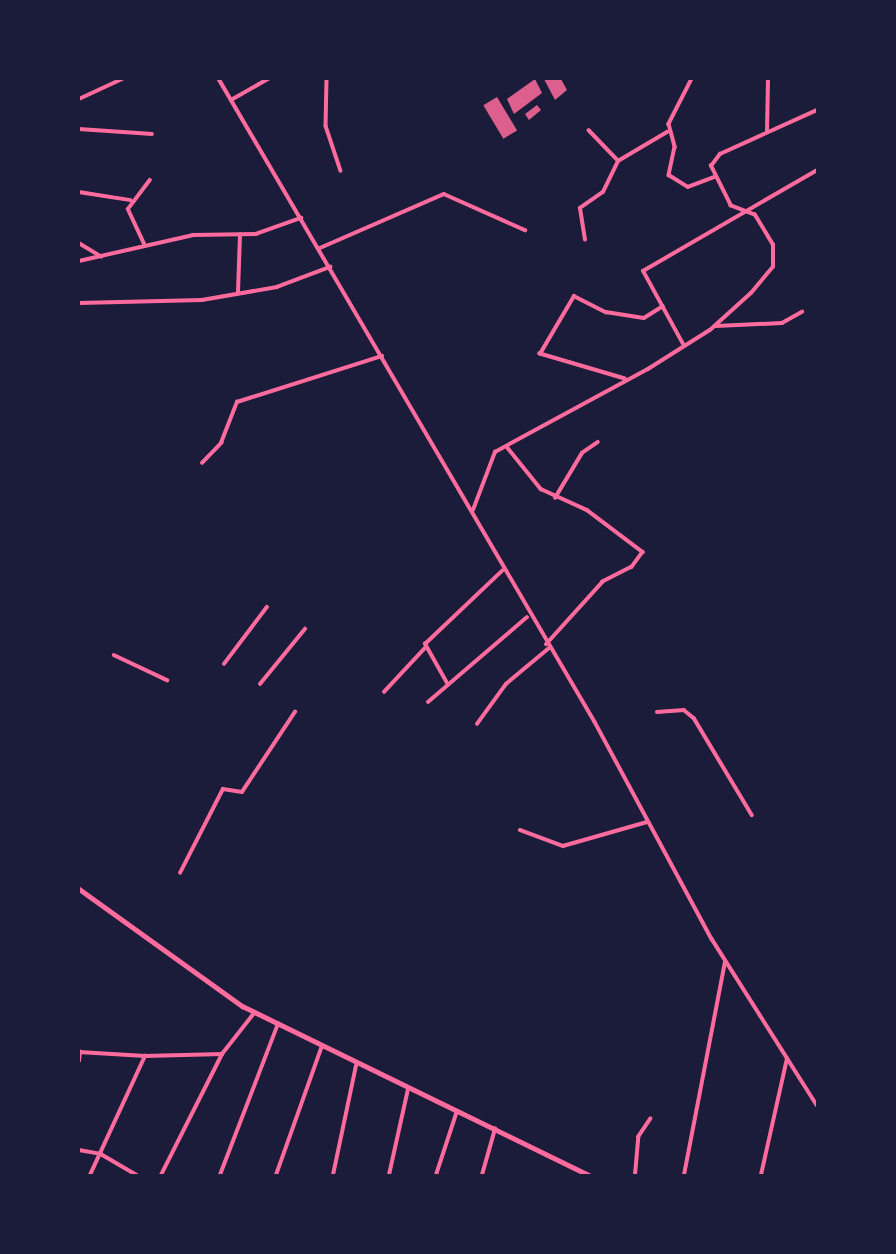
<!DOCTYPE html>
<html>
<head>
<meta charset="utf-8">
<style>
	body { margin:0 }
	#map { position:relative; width:896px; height:1254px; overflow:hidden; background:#1b1b3a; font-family:"Fira Sans Condensed",sans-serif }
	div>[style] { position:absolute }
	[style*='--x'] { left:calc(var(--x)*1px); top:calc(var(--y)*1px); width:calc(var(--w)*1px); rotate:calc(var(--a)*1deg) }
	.building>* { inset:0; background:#dd5f8e; transform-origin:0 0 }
	.minor>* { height:3.5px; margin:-1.75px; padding:0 1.75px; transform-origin:1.75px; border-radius:1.75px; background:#ff6b9d }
	.secondary>* { height:5px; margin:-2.5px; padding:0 2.5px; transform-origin:2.5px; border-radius:2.5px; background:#ff6b9d }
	span { translate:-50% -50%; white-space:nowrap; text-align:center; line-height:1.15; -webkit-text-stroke:7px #1b1b3a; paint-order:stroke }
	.frame { position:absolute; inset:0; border:80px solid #1b1b3a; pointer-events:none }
</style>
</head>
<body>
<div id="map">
	<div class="building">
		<i style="clip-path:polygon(535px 79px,542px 93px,514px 114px,507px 99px)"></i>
		<i style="clip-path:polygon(544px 79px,561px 79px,567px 90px,555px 100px)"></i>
		<i style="left:497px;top:97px;width:39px;height:16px;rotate:59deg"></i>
		<i style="clip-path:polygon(537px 105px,541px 110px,529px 120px,525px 114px)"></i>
	</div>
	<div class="minor">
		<i style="--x:219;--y:79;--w:745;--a:59.68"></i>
		<i style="--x:595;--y:722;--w:247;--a:61.7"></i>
		<i style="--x:712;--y:939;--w:196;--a:57.7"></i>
		<i style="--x:327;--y:79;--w:47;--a:91.2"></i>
		<i style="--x:326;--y:126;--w:47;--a:71.6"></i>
		<i style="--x:692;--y:79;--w:51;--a:117.1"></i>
		<i style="--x:669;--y:124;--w:24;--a:75"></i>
		<i style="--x:675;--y:147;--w:29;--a:102"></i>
		<i style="--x:669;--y:175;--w:22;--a:32"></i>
		<i style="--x:688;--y:187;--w:28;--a:-21"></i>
		<i style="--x:79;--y:99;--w:47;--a:-24.9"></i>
		<i style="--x:231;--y:100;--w:43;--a:-29.6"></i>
		<i style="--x:79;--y:129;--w:73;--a:3.9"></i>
		<i style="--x:767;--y:132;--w:53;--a:-88.9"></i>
		<i style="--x:618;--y:161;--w:57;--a:-30.6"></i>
		<i style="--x:79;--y:192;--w:52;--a:8.9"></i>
		<i style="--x:585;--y:240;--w:32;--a:-99"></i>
		<i style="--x:580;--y:208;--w:28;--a:-35"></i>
		<i style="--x:603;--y:192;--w:34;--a:-64"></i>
		<i style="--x:618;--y:161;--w:42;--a:-134"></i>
		<i style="--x:79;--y:243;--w:26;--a:31"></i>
		<i style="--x:144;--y:244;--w:38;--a:-115"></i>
		<i style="--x:128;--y:209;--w:36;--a:-53"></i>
		<i style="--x:320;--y:248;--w:135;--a:-23.5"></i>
		<i style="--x:444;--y:194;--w:89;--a:24"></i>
		<i style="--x:79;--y:261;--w:117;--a:-12.8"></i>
		<i style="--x:193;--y:235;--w:63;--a:-0.9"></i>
		<i style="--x:256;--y:234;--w:48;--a:-19.6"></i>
		<i style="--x:238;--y:292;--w:57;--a:-88"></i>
		<i style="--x:79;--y:303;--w:123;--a:-1.4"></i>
		<i style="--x:202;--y:300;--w:76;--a:-9.8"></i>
		<i style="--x:277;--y:287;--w:57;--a:-20.7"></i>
		<i style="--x:716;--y:326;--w:66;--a:-2.6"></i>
		<i style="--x:782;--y:323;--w:23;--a:-29"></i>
		<i style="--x:684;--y:346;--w:85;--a:-118.7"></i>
		<i style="--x:643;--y:271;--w:201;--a:-30.1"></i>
		<i style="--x:625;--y:379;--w:89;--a:-163.6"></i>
		<i style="--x:540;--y:354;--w:67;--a:-59.6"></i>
		<i style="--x:574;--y:296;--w:36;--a:27"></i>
		<i style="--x:606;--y:312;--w:38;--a:9"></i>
		<i style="--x:644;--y:318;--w:22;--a:-32"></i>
		<i style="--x:508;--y:448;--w:53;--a:51.2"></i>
		<i style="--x:541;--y:489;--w:51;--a:24.5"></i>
		<i style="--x:587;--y:510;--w:70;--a:36.9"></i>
		<i style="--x:643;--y:552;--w:19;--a:126"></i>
		<i style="--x:632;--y:567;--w:33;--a:153"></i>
		<i style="--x:603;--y:582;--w:84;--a:132.1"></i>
		<i style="--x:202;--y:463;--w:28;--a:-46"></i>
		<i style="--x:221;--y:443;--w:44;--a:-68.7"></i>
		<i style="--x:237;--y:402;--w:152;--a:-17.6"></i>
		<i style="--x:555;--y:498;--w:52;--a:-59"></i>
		<i style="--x:582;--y:453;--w:19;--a:-35"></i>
		<i style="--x:473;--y:510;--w:62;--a:-69.2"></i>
		<i style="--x:495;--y:452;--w:174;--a:-28.5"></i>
		<i style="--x:648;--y:369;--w:73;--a:-32.2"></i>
		<i style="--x:710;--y:330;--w:55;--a:-42.1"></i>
		<i style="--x:751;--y:293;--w:34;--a:-50"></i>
		<i style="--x:773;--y:267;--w:22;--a:-90"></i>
		<i style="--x:773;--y:245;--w:35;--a:-121"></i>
		<i style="--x:755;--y:215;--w:26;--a:-159"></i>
		<i style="--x:731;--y:206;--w:45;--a:-116.6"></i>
		<i style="--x:711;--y:166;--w:15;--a:-53"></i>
		<i style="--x:720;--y:154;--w:107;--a:-24.4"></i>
		<i style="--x:114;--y:655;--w:59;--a:25.3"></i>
		<i style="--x:224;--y:664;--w:71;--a:-53"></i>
		<i style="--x:260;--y:684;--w:71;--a:-50.7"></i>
		<i style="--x:448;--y:685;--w:47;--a:-119.3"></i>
		<i style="--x:425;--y:644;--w:106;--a:-43.5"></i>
		<i style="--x:384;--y:692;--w:60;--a:-47"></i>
		<i style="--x:428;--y:702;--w:130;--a:-40.6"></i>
		<i style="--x:657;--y:712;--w:27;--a:-4"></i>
		<i style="--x:684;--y:710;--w:13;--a:39"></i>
		<i style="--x:694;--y:718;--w:113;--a:59.1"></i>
		<i style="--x:477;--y:724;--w:49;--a:-54.1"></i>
		<i style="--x:506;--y:684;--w:56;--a:-39.9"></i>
		<i style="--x:520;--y:830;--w:46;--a:20.4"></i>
		<i style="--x:563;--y:846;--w:87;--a:-15.9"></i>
		<i style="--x:180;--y:873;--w:94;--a:-62.9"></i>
		<i style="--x:223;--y:789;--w:19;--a:9"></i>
		<i style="--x:242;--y:792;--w:96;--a:-56.5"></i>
		<i style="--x:79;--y:1052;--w:66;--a:3.5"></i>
		<i style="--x:79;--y:1061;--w:9;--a:-84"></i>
		<i style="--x:79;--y:1150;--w:22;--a:10"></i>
		<i style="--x:101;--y:1154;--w:42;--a:30.3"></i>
		<i style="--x:90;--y:1175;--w:131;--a:-65.2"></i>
		<i style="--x:145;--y:1056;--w:77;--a:-1.5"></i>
		<i style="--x:161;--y:1175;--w:136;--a:-63.2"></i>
		<i style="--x:222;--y:1054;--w:53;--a:-51.8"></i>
		<i style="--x:220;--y:1175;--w:162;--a:-69"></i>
		<i style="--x:276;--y:1175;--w:137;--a:-70.4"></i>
		<i style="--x:333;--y:1175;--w:111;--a:-78.1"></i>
		<i style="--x:389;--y:1175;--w:88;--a:-77.5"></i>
		<i style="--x:436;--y:1175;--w:67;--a:-71.8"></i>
		<i style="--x:482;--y:1175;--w:48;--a:-74.2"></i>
		<i style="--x:635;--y:1175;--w:38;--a:-85"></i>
		<i style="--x:638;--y:1137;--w:22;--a:-56"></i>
		<i style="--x:684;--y:1175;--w:217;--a:-79.1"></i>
		<i style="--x:761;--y:1175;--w:119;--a:-77.4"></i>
	</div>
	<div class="secondary">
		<i style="--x:79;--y:889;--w:201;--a:35.7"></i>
		<i style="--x:242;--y:1006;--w:386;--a:26"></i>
	</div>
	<div class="frame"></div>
</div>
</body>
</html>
